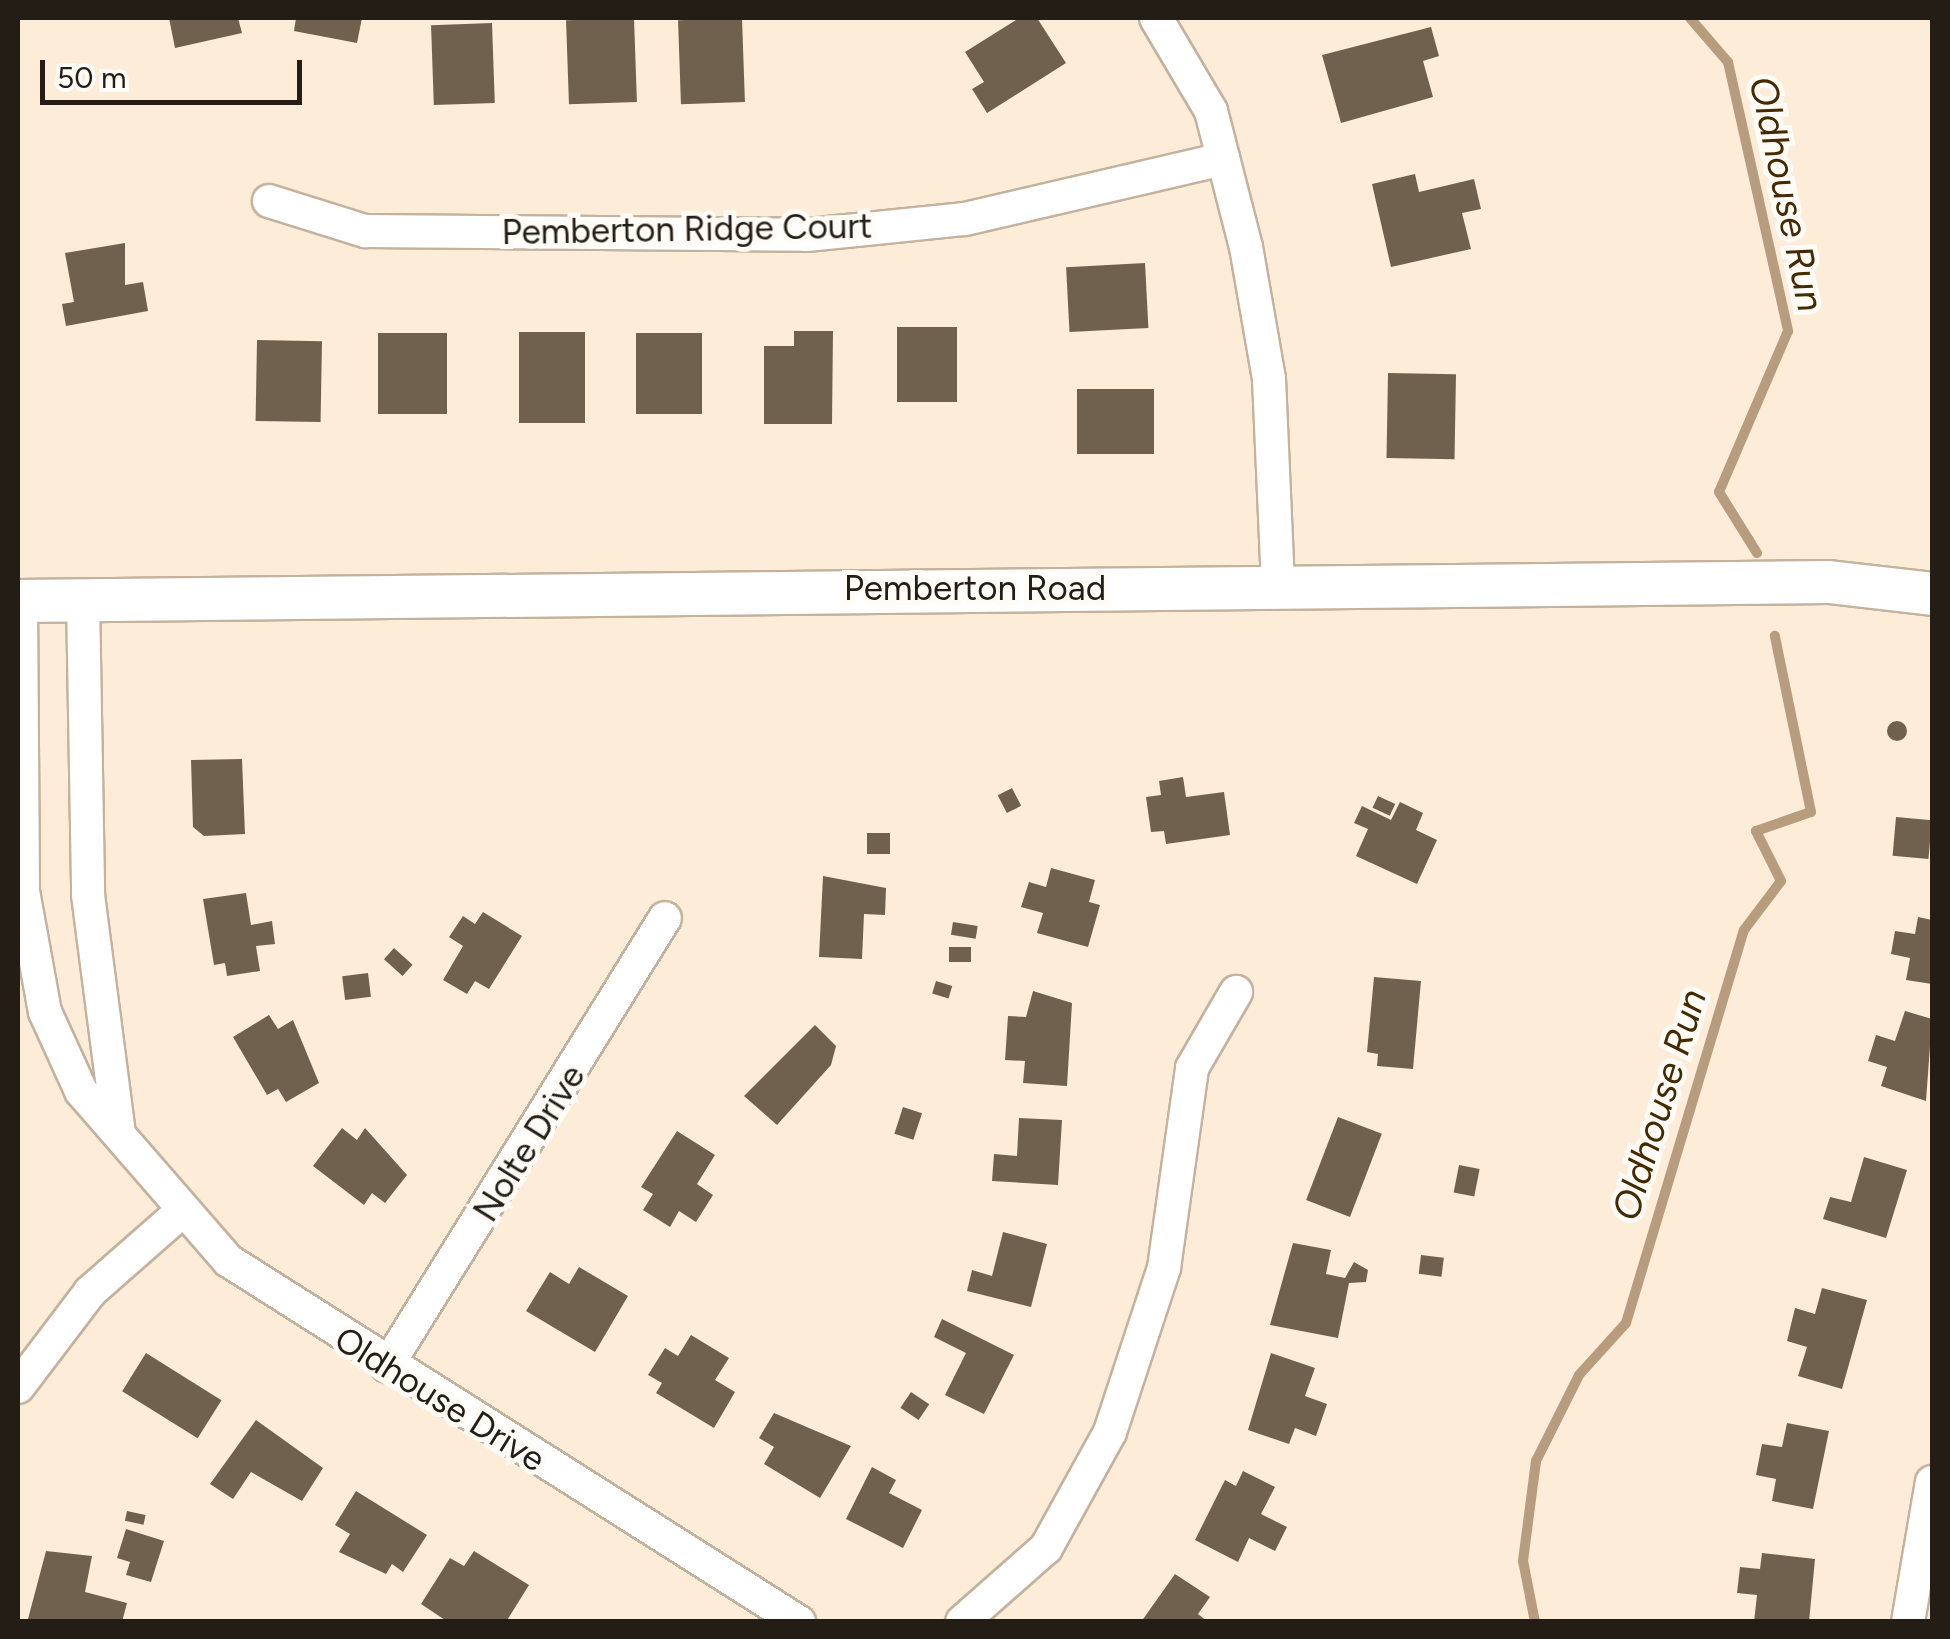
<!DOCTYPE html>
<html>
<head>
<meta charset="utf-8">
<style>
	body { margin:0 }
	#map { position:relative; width:1950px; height:1639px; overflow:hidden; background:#fdecd7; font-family:Figtree,sans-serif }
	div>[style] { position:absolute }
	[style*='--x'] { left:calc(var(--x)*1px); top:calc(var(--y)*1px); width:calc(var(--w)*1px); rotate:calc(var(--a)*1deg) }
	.stream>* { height:10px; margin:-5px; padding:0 5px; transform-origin:5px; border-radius:5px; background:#b79d7d }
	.building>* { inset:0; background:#70614f; transform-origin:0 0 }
	.round { border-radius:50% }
	.roads { filter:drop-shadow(2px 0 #c3b29e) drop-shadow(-2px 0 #c3b29e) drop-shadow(0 2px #c3b29e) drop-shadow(0 -2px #c3b29e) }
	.minor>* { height:32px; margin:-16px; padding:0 16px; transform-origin:16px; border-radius:16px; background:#fff }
	.tertiary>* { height:42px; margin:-21px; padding:0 21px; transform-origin:21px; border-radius:21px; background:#fff }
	span { translate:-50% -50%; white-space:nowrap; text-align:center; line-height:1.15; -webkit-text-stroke:10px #fffbf7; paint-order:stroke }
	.street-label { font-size:35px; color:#231d16 }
	.water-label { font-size:38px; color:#452a00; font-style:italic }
	.frame { position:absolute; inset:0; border:20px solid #231d16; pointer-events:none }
	.scale { position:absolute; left:40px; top:60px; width:262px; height:45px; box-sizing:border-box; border:5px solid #231d16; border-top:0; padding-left:12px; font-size:30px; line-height:35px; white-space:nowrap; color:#231d16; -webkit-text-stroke:8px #fffbf7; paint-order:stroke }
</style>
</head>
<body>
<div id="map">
	<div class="stream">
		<i style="--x:1690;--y:18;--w:58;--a:49.2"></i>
		<i style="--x:1728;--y:62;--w:276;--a:77.4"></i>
		<i style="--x:1788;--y:331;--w:175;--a:113.2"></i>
		<i style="--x:1719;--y:492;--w:72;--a:58.1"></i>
		<i style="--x:1535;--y:1622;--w:62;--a:-101.1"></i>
		<i style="--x:1523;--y:1561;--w:101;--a:-82.6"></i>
		<i style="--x:1536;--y:1461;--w:96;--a:-63.4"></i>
		<i style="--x:1579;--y:1375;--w:70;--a:-47.9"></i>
		<i style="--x:1626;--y:1323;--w:410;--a:-73.3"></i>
		<i style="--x:1744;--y:930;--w:61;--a:-52.9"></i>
		<i style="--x:1781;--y:881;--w:56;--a:-116.6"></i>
		<i style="--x:1756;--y:831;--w:58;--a:-19.1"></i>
		<i style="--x:1811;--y:812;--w:180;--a:-101.6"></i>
	</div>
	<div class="building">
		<i style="clip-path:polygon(169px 18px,238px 18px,242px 33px,175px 48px)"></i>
		<i style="clip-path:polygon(296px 18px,362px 18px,357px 43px,294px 31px)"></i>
		<i style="left:634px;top:18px;width:84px;height:68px;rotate:88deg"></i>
		<i style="left:742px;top:18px;width:84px;height:64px;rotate:88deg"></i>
		<i style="clip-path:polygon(1019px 18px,1037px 18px,1066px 63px,987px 113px,972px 89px,984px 82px,965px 52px)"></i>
		<i style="left:492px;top:23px;width:80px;height:61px;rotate:88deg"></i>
		<i style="clip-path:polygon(1431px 27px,1439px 56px,1423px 61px,1433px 97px,1341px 123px,1322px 55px)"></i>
		<i style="clip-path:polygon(1415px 174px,1419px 192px,1474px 179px,1481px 209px,1462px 213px,1471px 249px,1391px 267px,1372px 184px)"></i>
		<i style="clip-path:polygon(125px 243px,125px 285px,143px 282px,148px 311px,66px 326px,62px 304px,74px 302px,65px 253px)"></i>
		<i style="left:1145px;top:263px;width:65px;height:79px;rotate:87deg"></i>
		<i style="left:897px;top:327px;width:60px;height:75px"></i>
		<i style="clip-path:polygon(794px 331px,833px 331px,832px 424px,764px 424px,764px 346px,794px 346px)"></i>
		<i style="left:519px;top:332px;width:66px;height:91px"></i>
		<i style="left:378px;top:333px;width:69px;height:81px"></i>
		<i style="left:636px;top:333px;width:66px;height:81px"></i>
		<i style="left:257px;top:340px;width:65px;height:81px;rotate:1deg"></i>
		<i style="left:1388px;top:373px;width:68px;height:85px;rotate:1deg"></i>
		<i style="left:1154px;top:389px;width:65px;height:77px;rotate:90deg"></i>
		<i class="round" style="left:1887px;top:721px;width:20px;height:20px"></i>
		<i style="clip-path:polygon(242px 759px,245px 834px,204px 836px,193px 827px,191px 760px)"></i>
		<i style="clip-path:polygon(1183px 777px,1186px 797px,1224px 792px,1230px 835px,1166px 844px,1164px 831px,1151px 832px,1146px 797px,1161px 795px,1159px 781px)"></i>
		<i style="left:1012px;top:788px;width:20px;height:16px;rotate:63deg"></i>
		<i style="left:1378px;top:796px;width:19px;height:13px;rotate:25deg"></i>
		<i style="clip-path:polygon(1400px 802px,1423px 813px,1416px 830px,1437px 840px,1417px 884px,1356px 856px,1368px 829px,1354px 823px,1362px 806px,1391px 820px)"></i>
		<i style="left:1896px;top:817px;width:36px;height:39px;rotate:5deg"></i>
		<i style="left:867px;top:833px;width:23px;height:21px"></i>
		<i style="clip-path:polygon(1051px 868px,1095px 880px,1089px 902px,1100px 905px,1088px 947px,1037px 933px,1043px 913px,1021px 907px,1029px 882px,1046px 887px)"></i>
		<i style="clip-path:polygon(823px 876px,886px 888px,885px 915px,864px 914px,862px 959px,819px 957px)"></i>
		<i style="clip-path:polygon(246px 893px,251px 925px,272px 921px,275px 944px,256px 946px,260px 971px,227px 976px,225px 963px,214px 965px,203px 899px)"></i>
		<i style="clip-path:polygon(483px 912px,522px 936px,489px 989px,475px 981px,467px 994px,443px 980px,463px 946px,449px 937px,463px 916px,475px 924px)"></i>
		<i style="clip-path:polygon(1918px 917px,1932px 920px,1932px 984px,1906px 980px,1910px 958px,1891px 954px,1895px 931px,1915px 934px)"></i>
		<i style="left:953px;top:922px;width:25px;height:13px;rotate:9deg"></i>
		<i style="left:971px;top:947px;width:15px;height:22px;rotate:90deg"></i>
		<i style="left:394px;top:948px;width:25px;height:15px;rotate:42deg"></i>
		<i style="left:368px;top:973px;width:24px;height:26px;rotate:83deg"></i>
		<i style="clip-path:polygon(1374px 977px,1421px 981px,1413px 1069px,1377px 1066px,1378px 1054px,1367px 1052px)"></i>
		<i style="left:936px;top:981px;width:17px;height:13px;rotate:17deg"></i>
		<i style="clip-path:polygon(1033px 991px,1072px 1003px,1067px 1086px,1023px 1083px,1025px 1061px,1005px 1060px,1008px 1016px,1026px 1017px)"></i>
		<i style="clip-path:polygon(1905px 1011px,1932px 1019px,1926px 1101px,1881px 1086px,1887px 1067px,1868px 1061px,1876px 1035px,1895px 1041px)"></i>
		<i style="clip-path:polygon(269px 1015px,278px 1029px,293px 1020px,319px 1083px,286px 1102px,278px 1089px,267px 1095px,233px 1037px)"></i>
		<i style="clip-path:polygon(815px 1025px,836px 1046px,831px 1065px,777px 1125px,744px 1096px)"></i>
		<i style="left:903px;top:1107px;width:20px;height:28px;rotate:18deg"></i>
		<i style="left:1338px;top:1117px;width:47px;height:89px;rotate:21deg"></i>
		<i style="clip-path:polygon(1019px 1118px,1062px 1120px,1058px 1185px,992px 1181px,994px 1154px,1017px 1156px)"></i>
		<i style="clip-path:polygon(342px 1128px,357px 1140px,365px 1128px,407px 1175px,385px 1203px,372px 1193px,364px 1205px,313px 1166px)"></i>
		<i style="clip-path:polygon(677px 1131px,715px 1155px,697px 1184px,713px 1195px,696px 1222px,679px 1211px,670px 1227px,643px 1210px,653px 1194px,641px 1187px)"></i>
		<i style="clip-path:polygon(1864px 1157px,1907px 1170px,1886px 1238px,1823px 1219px,1830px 1197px,1851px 1202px)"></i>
		<i style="left:1459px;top:1165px;width:21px;height:28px;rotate:11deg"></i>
		<i style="clip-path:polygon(1003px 1232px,1047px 1244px,1031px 1307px,967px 1291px,972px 1270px,992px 1276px)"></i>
		<i style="clip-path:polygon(1293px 1243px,1331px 1250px,1326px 1274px,1345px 1278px,1354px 1262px,1368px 1270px,1366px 1282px,1349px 1283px,1338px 1338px,1270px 1325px)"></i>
		<i style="left:1421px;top:1255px;width:23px;height:19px;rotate:7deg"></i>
		<i style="clip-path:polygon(579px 1267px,628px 1296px,595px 1352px,526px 1311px,550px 1272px,569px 1284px)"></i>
		<i style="clip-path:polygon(1822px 1288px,1867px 1300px,1842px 1389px,1798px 1376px,1807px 1347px,1787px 1341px,1795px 1308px,1815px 1314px)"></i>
		<i style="clip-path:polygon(942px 1319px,1014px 1355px,984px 1414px,945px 1395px,966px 1353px,934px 1337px)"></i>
		<i style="clip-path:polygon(691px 1335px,729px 1358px,715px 1380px,735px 1392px,714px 1428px,656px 1393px,662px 1383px,648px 1375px,665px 1348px,678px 1356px)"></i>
		<i style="left:146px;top:1353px;width:89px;height:45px;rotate:32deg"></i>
		<i style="clip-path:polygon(1271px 1353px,1315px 1368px,1305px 1396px,1327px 1404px,1316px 1436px,1295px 1428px,1289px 1444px,1248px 1430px)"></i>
		<i style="left:911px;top:1392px;width:22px;height:19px;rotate:34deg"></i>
		<i style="clip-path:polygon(774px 1413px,851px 1446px,820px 1498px,764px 1464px,774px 1447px,759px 1438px)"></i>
		<i style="clip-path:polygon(256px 1420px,323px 1468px,302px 1501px,251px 1472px,233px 1499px,210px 1484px)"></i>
		<i style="clip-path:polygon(1787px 1423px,1829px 1431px,1813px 1509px,1772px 1501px,1776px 1479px,1756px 1475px,1762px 1444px,1782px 1447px)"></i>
		<i style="clip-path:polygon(872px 1467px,896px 1480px,889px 1493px,922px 1510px,903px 1548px,846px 1519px)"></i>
		<i style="clip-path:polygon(1243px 1471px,1275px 1487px,1261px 1514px,1287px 1527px,1275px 1551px,1249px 1538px,1238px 1562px,1195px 1540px,1225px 1480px,1236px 1486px)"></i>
		<i style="clip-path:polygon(356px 1491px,427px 1535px,403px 1572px,392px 1564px,386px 1574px,339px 1552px,350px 1534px,335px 1525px)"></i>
		<i style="left:127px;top:1511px;width:19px;height:10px;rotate:12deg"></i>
		<i style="clip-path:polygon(126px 1529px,164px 1541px,151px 1582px,126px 1575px,130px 1562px,117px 1558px)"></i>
		<i style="clip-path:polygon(46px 1551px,92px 1556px,85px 1592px,127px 1603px,122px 1622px,28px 1619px)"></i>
		<i style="clip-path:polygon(474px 1551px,529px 1585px,506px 1622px,448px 1622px,421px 1604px,450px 1558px,464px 1566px)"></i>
		<i style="clip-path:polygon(1762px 1553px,1815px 1559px,1809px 1622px,1754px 1622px,1757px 1595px,1737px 1593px,1740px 1567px,1760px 1569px)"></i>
		<i style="clip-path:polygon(1175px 1574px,1210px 1597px,1198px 1614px,1208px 1622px,1141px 1622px)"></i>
	</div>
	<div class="roads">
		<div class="minor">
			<i style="--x:1156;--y:18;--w:108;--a:59.4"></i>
			<i style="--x:1211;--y:111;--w:140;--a:75.6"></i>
			<i style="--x:1246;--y:247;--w:134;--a:80.1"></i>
			<i style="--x:1269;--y:379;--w:208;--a:87.5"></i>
			<i style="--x:269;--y:201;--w:101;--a:17.4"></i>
			<i style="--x:365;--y:231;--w:442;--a:0.5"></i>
			<i style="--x:807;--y:235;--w:159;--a:-5.8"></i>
			<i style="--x:965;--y:219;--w:265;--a:-13.1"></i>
			<i style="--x:83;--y:598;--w:297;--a:89"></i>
			<i style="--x:88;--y:895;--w:241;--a:82.6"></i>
			<i style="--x:21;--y:601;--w:290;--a:89.6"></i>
			<i style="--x:23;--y:891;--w:123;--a:79.7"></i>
			<i style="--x:45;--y:1012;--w:87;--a:65.5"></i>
			<i style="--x:81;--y:1091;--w:225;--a:49"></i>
			<i style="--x:229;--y:1261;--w:675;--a:32.35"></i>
			<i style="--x:387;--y:1366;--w:527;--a:-58.18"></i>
			<i style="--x:18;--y:1387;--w:119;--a:-52.8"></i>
			<i style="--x:90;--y:1292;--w:120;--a:-41.3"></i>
			<i style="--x:962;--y:1622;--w:112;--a:-41.4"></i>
			<i style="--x:1046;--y:1548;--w:132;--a:-61.1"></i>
			<i style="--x:1110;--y:1432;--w:173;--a:-71.8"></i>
			<i style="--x:1164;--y:1268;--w:202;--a:-82"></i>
			<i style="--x:1192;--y:1068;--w:88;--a:-59.9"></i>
			<i style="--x:1908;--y:1622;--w:142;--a:-80.3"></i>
		</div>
		<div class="tertiary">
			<i style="--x:18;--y:601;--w:1811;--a:-0.6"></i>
			<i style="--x:1829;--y:582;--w:104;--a:6.6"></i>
		</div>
	</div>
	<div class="street-label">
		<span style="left:687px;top:229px;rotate:-1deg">Pemberton Ridge Court</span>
		<span style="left:975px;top:588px">Pemberton Road</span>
		<span style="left:529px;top:1143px;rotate:-58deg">Nolte Drive</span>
		<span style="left:440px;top:1399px;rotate:32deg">Oldhouse Drive</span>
	</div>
	<div class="water-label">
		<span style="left:1786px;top:194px;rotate:78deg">Oldhouse Run</span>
		<span style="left:1660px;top:1105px;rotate:-73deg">Oldhouse Run</span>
	</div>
	<div class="frame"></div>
	<div class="scale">50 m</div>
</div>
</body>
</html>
